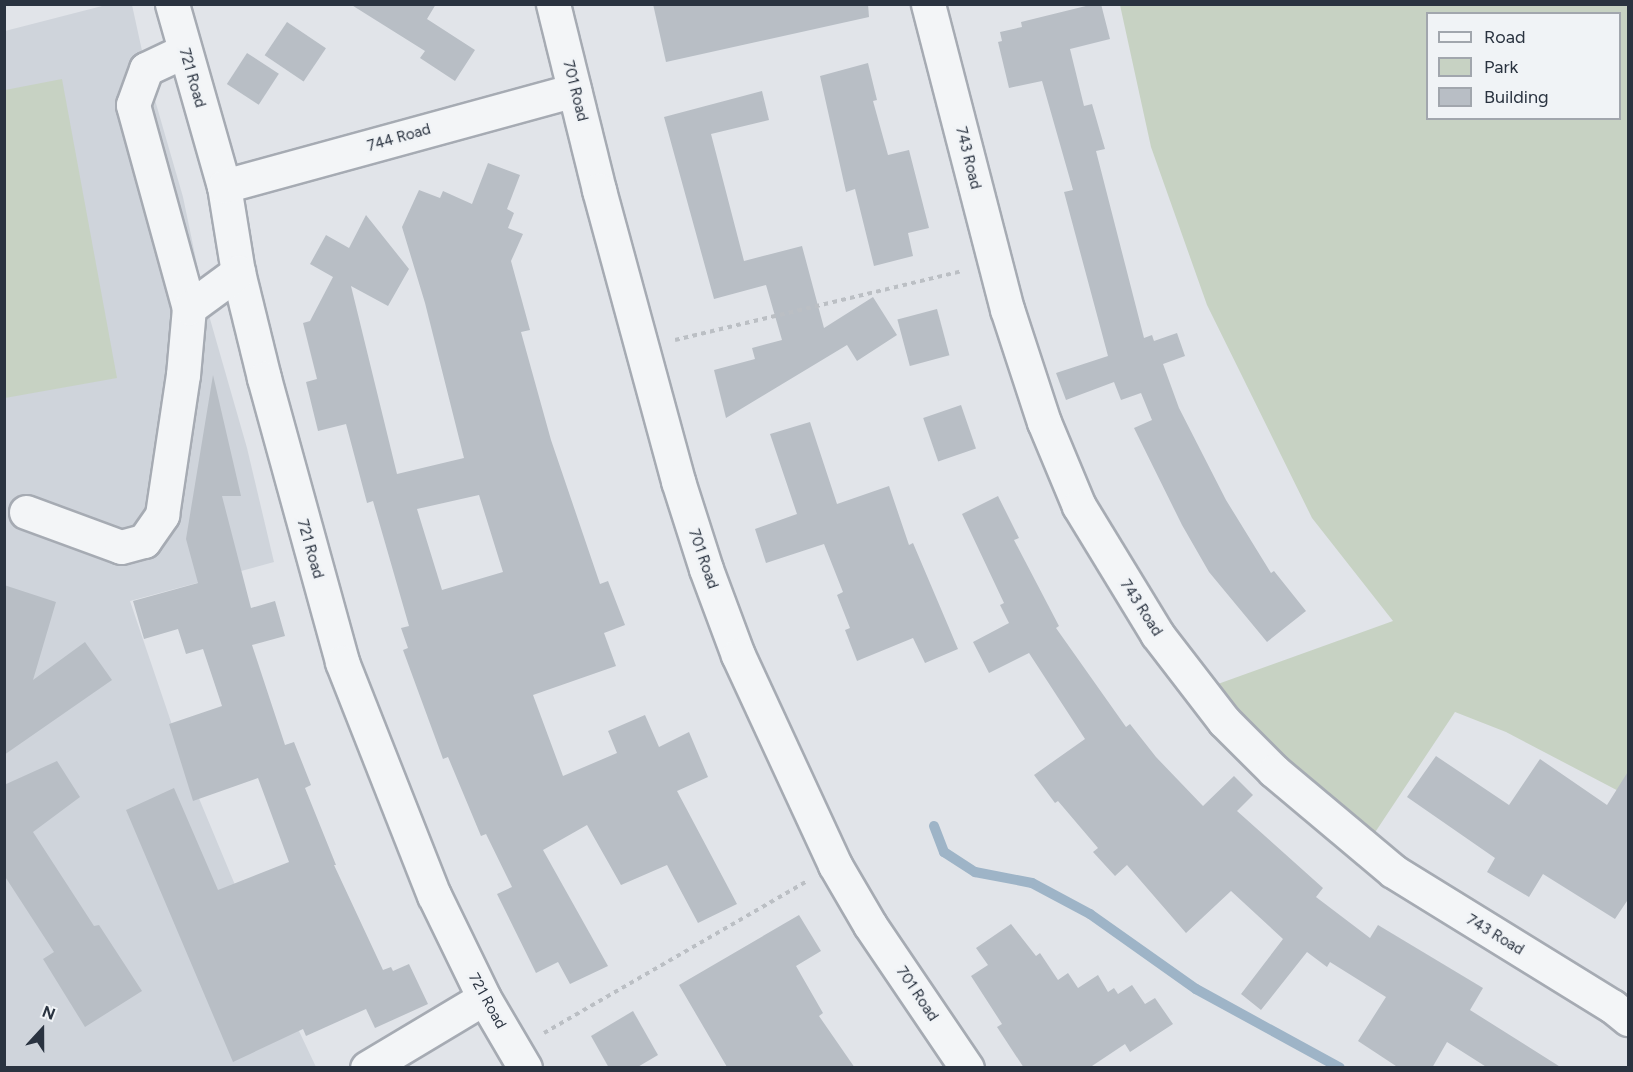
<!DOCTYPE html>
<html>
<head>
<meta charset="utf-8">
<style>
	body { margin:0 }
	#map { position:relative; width:1633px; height:1072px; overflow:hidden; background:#e1e4e9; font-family:Figtree,sans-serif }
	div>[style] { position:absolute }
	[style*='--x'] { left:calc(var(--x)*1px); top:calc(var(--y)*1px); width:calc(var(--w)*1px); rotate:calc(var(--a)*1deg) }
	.built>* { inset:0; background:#cfd4db }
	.green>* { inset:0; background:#c7d2c3 }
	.stream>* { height:10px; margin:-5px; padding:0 5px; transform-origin:5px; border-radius:5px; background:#9eb4c7 }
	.building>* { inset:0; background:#b8bec5; transform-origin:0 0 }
	.path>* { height:4px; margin-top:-2px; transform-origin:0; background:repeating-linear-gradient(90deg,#bbbfc4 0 4.5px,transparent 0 9px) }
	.roads { filter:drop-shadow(2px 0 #a6abb3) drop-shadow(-2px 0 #a6abb3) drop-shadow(0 2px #a6abb3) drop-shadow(0 -2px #a6abb3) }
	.minor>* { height:33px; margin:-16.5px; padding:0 16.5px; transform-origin:16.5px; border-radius:16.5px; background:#f3f5f7 }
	span { translate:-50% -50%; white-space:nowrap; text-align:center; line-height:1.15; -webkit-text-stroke:4.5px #f0f3f6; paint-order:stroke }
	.street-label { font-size:15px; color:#2a3340 }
	.frame { position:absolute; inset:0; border:6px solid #2a3340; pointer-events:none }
	.legend { position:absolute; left:1426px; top:12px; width:195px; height:108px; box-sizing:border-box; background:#f0f3f6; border:2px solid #a1a6ad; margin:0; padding:8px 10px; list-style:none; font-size:18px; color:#2a3340 }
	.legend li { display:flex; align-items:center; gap:12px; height:30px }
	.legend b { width:30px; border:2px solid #a1a6ad }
	.north { position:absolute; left:12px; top:1000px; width:60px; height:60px; -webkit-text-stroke:4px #f0f3f6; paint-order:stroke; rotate:21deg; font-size:16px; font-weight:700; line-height:24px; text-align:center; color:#2a3340 }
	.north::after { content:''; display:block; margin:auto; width:21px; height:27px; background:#2a3340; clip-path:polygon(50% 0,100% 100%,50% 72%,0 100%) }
</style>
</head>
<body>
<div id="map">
	<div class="built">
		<i style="clip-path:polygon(106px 5px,132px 5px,146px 69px,183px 197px,204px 298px,247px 448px,274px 562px,130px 601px,188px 772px,273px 976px,316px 1067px,5px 1068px,5px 31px)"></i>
	</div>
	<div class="green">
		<i style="clip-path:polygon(evenodd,1120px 5px,1628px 5px,1628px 796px,1506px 732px,1455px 712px,1366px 846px,1204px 689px,1393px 621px,1312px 518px,1207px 305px,1151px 147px,1120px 5px,1428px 14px,1620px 14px,1620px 118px,1428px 118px,1428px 14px)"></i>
		<i style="clip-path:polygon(62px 79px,117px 378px,5px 398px,5px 90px)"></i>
	</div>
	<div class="stream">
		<i style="--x:934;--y:826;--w:28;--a:69"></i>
		<i style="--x:944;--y:852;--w:37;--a:33"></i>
		<i style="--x:975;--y:872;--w:58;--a:10.9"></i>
		<i style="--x:1032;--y:883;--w:66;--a:28.1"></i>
		<i style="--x:1090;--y:914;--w:130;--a:35.3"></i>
		<i style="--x:1196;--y:989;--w:164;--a:28.7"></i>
	</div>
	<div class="building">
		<i style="clip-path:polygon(350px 4px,436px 4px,427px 19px,475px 50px,455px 81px,420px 58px,425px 51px)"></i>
		<i style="clip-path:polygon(653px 4px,868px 4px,869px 17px,666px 62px)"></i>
		<i style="clip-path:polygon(1094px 4px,1101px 4px,1110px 39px,1070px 49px,1084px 106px,1092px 104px,1105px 149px,1096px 151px,1144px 338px,1152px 335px,1154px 341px,1177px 333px,1185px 356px,1163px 364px,1179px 408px,1226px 500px,1271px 573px,1274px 571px,1306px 611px,1267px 642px,1209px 572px,1182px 525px,1134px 428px,1152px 420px,1141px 393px,1121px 400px,1114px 382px,1066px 400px,1056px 373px,1108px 356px,1064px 192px,1073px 190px,1042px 81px,1009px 88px,998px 42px,1002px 41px,1000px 32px,1022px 27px,1021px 22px)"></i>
		<i style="left:287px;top:22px;width:47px;height:40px;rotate:34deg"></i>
		<i style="left:247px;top:53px;width:38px;height:37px;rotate:33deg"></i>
		<i style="clip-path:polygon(868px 63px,877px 100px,873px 101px,888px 155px,909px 150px,929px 228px,908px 233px,913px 256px,874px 266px,855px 189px,846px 192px,820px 76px)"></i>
		<i style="clip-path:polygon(762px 91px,769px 120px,711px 134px,744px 261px,802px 246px,824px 328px,873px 297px,897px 335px,857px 361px,847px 345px,726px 418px,714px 370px,755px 359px,752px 348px,782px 340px,766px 285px,714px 299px,664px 117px)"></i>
		<i style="clip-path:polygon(evenodd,488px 163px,520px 175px,507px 209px,514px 213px,508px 228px,523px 234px,511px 261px,530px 330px,521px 332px,551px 440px,600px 584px,608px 581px,625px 625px,604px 633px,616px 666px,533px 695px,563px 776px,617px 753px,608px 731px,645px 715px,659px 747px,689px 732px,708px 777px,677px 791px,737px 904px,698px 923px,667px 865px,621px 885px,587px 825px,543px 850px,608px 966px,570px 984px,558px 962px,536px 973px,497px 894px,512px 887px,486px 834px,481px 836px,448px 757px,443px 759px,403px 650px,408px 648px,401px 628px,409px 626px,373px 501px,367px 503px,346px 424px,318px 431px,306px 382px,317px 379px,303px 323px,310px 321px,333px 277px,310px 264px,326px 235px,349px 248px,366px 215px,409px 269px,388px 306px,351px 286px,397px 474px,464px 458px,425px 303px,402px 227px,419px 190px,440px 198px,443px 191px,472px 204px,488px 163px,479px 495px,503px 572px,442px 590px,417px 509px,479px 495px)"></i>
		<i style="left:937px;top:309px;width:48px;height:41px;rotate:75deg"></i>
		<i style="clip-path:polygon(213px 375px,241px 496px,222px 496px,251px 608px,275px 601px,285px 636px,252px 645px,285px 745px,294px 742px,311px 785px,305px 788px,336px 865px,334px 865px,383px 970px,391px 967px,393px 971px,409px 964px,428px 1004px,375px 1028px,366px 1009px,306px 1036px,303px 1029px,233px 1062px,126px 810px,174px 788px,218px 890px,289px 862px,258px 778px,193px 801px,169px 724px,222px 706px,203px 649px,186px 654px,178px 629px,144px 639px,133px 601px,198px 583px,186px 539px)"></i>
		<i style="left:961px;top:405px;width:46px;height:40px;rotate:71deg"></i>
		<i style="clip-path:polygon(810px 422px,837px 504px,889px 486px,909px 545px,913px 543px,958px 649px,925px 663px,913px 638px,857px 661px,845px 630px,850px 628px,837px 595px,843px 592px,824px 544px,766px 563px,755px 529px,797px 514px,770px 434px)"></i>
		<i style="clip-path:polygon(998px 496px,1019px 538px,1014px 540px,1059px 626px,1056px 628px,1126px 727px,1130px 724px,1156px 757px,1203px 806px,1234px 776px,1253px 795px,1237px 811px,1323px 888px,1316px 897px,1370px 938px,1378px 925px,1483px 988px,1470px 1010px,1562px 1068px,1488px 1068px,1447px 1042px,1432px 1068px,1399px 1068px,1358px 1041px,1386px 997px,1330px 962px,1327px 967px,1307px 952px,1261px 1010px,1241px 994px,1283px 939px,1231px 891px,1186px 933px,1127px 865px,1115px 876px,1093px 852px,1098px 848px,1058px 801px,1055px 803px,1034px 775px,1085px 739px,1029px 653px,989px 673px,973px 642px,1009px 623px,1000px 605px,1004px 603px,962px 514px)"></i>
		<i style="clip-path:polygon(4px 585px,56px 602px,33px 680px,85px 642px,112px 680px,4px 755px)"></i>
		<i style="clip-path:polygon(1436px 756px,1509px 805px,1540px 759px,1607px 805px,1629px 770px,1629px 898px,1615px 919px,1543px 874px,1529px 897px,1487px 872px,1495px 858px,1407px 797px)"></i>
		<i style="clip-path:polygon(57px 761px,80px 797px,33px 832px,94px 926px,99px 925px,142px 991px,85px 1027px,43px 959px,54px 952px,4px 875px,4px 785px)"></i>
		<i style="clip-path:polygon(799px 915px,821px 951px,796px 966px,823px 1013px,819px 1016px,855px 1068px,727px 1067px,679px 985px)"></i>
		<i style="clip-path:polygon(1011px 924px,1036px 956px,1040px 953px,1058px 980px,1068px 973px,1078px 988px,1098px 975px,1108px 992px,1114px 988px,1118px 994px,1132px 985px,1145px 1004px,1155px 998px,1173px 1024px,1130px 1052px,1125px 1044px,1089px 1068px,1024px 1068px,997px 1027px,1002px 1024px,971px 976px,988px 965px,976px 948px)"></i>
		<i style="clip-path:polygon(633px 1011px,658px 1055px,636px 1068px,609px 1068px,591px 1036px)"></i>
	</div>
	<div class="path">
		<i style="--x:675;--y:340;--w:295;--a:-13.5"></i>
		<i style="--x:544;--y:1033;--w:302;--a:-30"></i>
	</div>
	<div class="roads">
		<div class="minor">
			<i style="--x:172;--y:4;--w:189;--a:74.1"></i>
			<i style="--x:224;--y:186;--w:87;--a:80.8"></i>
			<i style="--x:238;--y:272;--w:109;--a:76.2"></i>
			<i style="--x:264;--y:378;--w:295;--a:74.6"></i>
			<i style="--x:342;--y:662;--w:251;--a:68.5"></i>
			<i style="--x:434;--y:895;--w:114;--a:64.1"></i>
			<i style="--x:484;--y:998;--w:81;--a:59.6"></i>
			<i style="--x:553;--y:4;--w:192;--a:76.1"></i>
			<i style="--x:599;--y:190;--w:302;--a:74.8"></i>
			<i style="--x:678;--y:481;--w:92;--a:72.3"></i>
			<i style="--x:706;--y:569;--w:92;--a:69.6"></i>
			<i style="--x:738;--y:655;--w:231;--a:65.2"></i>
			<i style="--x:835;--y:865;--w:69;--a:59.7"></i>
			<i style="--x:870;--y:925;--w:173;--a:55.9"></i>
			<i style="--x:928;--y:4;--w:315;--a:75.5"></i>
			<i style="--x:1007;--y:309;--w:119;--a:71.9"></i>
			<i style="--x:1044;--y:422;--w:91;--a:67.4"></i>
			<i style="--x:1079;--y:506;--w:150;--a:58.6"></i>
			<i style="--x:1157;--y:634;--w:110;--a:52.4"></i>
			<i style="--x:1224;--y:721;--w:71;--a:45"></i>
			<i style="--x:1274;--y:771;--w:155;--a:40"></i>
			<i style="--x:1393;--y:871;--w:257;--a:31.7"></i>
			<i style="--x:1612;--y:1006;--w:21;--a:39"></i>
			<i style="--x:184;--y:51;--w:42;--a:154.7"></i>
			<i style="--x:146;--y:69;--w:38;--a:110"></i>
			<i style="--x:133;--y:105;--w:211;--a:74.6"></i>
			<i style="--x:224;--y:186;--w:363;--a:-15.3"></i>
			<i style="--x:26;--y:512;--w:101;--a:20.2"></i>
			<i style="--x:121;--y:547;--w:24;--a:-15"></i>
			<i style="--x:144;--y:541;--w:32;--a:-55"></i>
			<i style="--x:162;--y:515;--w:142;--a:-81.5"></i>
			<i style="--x:183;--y:375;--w:67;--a:-84.9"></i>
			<i style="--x:189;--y:308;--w:61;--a:-36.3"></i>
			<i style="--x:367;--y:1068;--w:136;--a:-30.9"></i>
		</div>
	</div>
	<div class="street-label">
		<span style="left:192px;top:78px;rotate:74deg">721 Road</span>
		<span style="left:575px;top:91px;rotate:76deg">701 Road</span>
		<span style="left:399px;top:138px;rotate:-16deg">744 Road</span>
		<span style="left:968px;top:158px;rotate:76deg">743 Road</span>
		<span style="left:310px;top:549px;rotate:74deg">721 Road</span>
		<span style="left:703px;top:559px;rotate:71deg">701 Road</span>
		<span style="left:1141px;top:608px;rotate:57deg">743 Road</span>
		<span style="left:1495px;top:935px;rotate:31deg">743 Road</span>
		<span style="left:917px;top:994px;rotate:56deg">701 Road</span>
		<span style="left:487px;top:1001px;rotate:61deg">721 Road</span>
	</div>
	<div class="frame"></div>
	<ul class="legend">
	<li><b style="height:8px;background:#f3f5f7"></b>Road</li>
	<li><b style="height:16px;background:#c7d2c3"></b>Park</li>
	<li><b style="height:16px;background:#b8bec5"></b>Building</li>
	</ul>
	<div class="north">N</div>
</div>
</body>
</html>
